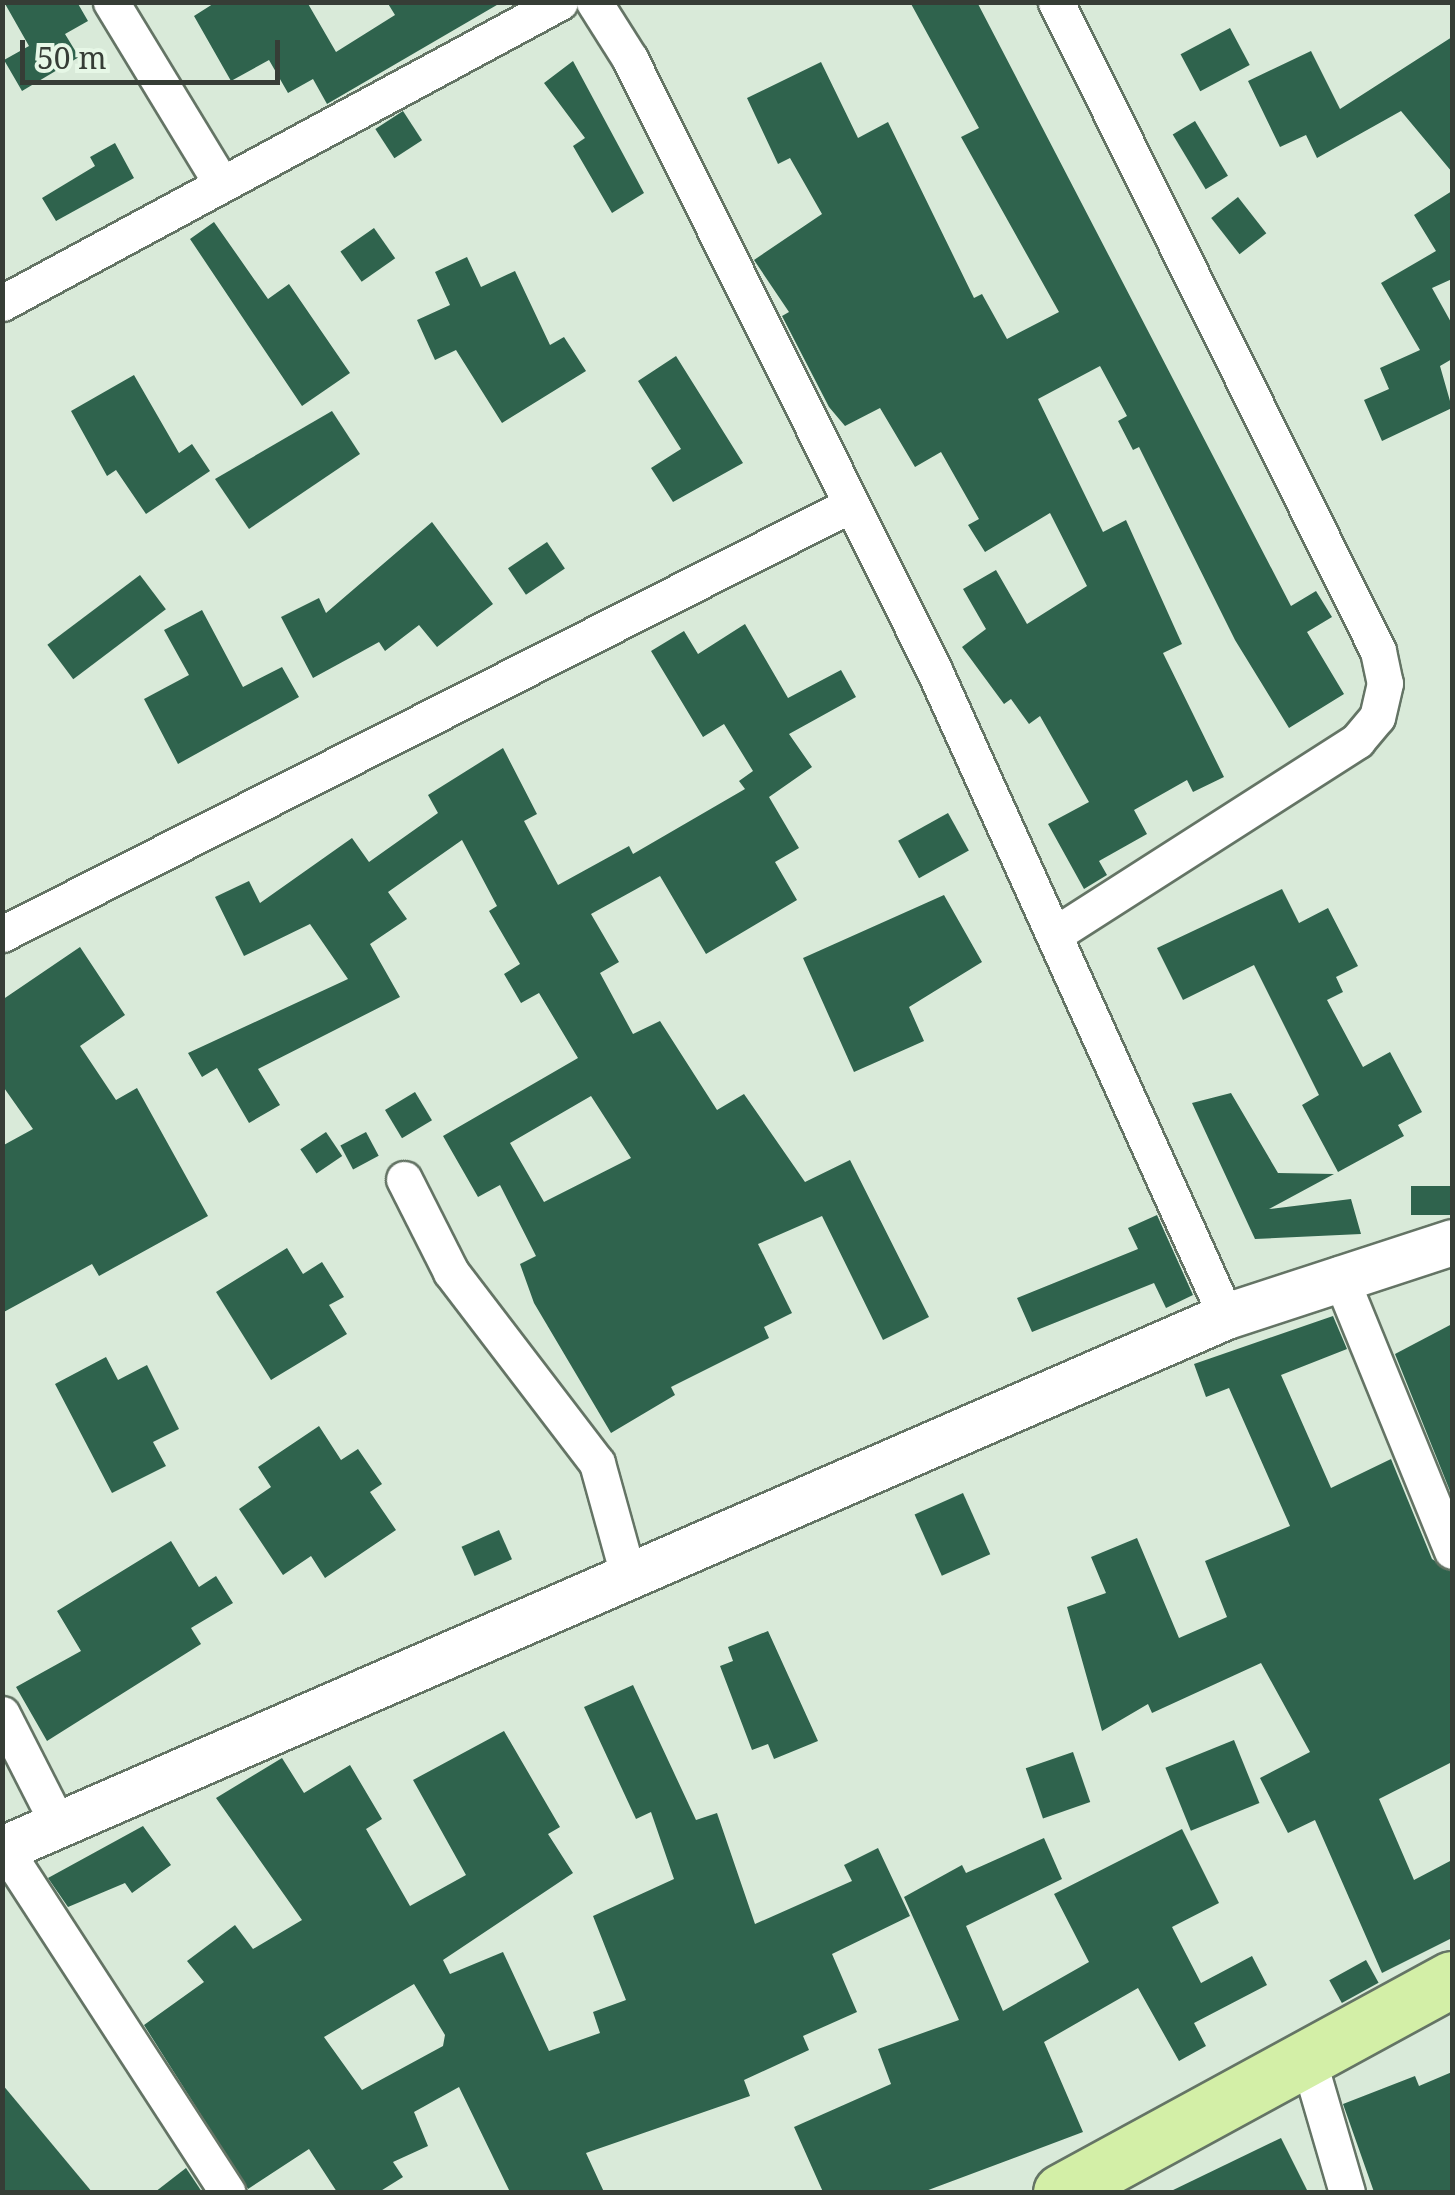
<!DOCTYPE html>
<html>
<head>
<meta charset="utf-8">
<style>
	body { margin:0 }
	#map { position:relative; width:1455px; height:2195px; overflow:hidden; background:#d9ead9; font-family:"Noto Serif",serif }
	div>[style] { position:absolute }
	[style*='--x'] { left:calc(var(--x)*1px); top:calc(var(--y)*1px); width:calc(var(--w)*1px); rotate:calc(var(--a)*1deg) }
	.building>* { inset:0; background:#2f634d; transform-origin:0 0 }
	.roads { filter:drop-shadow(2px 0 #647465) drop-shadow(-2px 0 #647465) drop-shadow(0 2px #647465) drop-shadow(0 -2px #647465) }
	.minor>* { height:35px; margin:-17.5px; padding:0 17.5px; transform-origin:17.5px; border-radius:17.5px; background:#fff }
	.tertiary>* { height:45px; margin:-22.5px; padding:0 22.5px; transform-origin:22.5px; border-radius:22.5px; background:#fff }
	.primary>* { height:55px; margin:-27.5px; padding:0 27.5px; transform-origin:27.5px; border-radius:27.5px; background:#d3efa7 }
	span { translate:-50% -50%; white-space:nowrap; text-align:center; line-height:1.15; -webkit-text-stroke:10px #e6f7e6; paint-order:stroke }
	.frame { position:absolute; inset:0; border:5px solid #363d36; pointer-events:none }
	.scale { position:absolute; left:20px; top:40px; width:260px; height:45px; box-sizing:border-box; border:5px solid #363d36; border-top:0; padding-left:12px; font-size:30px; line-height:35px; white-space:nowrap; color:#363d36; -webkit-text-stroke:8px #e6f7e6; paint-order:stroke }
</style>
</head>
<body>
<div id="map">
	<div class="building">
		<i style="clip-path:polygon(4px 2px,77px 2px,88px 21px,65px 34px,79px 57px,22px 91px,4px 60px,29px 46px)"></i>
		<i style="clip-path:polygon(216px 2px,307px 2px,336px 52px,395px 15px,387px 2px,502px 2px,327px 104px,313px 79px,288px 93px,269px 60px,231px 81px,194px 16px)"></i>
		<i style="clip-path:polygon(910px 2px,977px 2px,1291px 606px,1316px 591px,1332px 617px,1307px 632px,1344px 694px,1289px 728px,1235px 640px,1139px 447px,1133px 450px,1118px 421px,1127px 416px,1100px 366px,1038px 399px,1103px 532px,1126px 520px,1182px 644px,1163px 653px,1224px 777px,1193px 792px,1187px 780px,1134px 810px,1147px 834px,1099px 861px,1107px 875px,1084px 889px,1048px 824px,1089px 802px,1040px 716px,1029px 724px,1011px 699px,1004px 704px,962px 647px,986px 629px,963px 589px,996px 570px,1027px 624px,1087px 586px,1050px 513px,985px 552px,968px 525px,979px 519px,941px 452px,915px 467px,880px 408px,845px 426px,829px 407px,782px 316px,789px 312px,754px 260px,822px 214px,790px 158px,778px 164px,747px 98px,821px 62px,858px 138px,888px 122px,974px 298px,982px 294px,1007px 339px,1059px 312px,961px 137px,979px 128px)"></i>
		<i style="left:1230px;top:28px;width:42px;height:56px;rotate:62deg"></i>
		<i style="clip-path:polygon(1452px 37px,1452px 172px,1401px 111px,1317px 158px,1306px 135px,1280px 147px,1248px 81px,1311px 51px,1340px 109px)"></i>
		<i style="clip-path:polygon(573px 61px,644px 193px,612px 213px,573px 146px,585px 138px,544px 83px)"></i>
		<i style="left:403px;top:111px;width:35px;height:33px;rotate:57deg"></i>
		<i style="left:1195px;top:121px;width:64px;height:26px;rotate:59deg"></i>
		<i style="clip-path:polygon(115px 143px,134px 178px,56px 221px,42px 198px,95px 166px,90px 157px)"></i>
		<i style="clip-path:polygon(1452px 191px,1452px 279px,1432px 288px,1452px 324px,1452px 359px,1440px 366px,1452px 408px,1382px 441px,1364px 400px,1389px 389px,1380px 368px,1420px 350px,1381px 283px,1436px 251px,1414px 215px)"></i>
		<i style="left:1238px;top:197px;width:46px;height:34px;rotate:52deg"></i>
		<i style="clip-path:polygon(214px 222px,268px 299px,289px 284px,350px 373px,302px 406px,190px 239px)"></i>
		<i style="left:374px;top:228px;width:37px;height:41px;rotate:55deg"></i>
		<i style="clip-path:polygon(467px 257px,481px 287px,515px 271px,550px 345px,564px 337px,586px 371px,502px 423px,456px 350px,435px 360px,417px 320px,450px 305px,435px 272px)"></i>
		<i style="clip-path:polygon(676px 356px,743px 463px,673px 502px,651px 468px,681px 449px,638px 381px)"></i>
		<i style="clip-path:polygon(134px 375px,179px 453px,192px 444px,210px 471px,146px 514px,116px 470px,107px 476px,71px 411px)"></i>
		<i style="clip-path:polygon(332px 411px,360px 454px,249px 529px,215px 479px)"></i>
		<i style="clip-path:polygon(432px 522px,493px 604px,437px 647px,419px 625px,385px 651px,379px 642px,313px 678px,281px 617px,319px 598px,326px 613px)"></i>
		<i style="left:547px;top:542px;width:32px;height:47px;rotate:56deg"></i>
		<i style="left:140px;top:575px;width:43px;height:116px;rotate:53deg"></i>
		<i style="clip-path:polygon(202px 610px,243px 687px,282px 667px,299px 697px,178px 764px,144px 699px,189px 675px,164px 630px)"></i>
		<i style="clip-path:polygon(evenodd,745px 624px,788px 698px,841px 670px,856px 697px,789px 734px,812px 767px,769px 797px,799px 848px,775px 862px,797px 900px,706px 954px,660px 876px,591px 914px,619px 962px,600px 973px,633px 1034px,660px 1021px,717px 1110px,744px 1094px,805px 1182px,850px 1160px,929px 1317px,883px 1340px,822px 1216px,758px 1244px,792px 1313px,764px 1327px,769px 1338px,671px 1387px,675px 1395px,611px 1433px,534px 1303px,520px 1264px,536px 1256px,500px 1185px,478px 1197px,443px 1136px,578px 1058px,539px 993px,521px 1003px,504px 974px,520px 964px,489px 911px,497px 906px,462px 840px,388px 892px,407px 919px,370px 944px,400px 997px,258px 1069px,280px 1105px,249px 1123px,217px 1068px,202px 1077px,188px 1053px,348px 979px,310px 924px,244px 956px,215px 897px,249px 881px,260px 903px,352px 838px,369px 862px,438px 813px,428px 795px,503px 748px,537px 814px,524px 821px,558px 885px,629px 846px,633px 854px,745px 789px,739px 781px,753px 771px,724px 724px,703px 737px,651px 651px,684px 631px,698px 654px,745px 624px,591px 1096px,631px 1158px,544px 1202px,510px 1143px,591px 1096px)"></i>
		<i style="left:948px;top:813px;width:43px;height:57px;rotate:61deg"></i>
		<i style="clip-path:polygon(1282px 889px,1299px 923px,1328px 908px,1358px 966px,1336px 977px,1343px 992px,1327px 1000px,1363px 1067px,1390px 1052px,1422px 1112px,1398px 1125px,1404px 1136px,1338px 1172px,1302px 1105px,1319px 1095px,1254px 965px,1183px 1000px,1157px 948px)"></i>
		<i style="clip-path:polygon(944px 895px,982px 962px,909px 1007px,924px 1041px,854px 1072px,803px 958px)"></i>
		<i style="clip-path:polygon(80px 947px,125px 1015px,80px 1046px,116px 1100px,137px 1088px,208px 1216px,99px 1276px,92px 1264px,2px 1313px,2px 1146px,33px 1129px,2px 1085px,2px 1000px)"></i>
		<i style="left:415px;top:1092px;width:33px;height:35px;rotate:59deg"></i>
		<i style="clip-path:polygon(1231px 1093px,1278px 1173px,1334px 1174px,1269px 1209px,1351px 1199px,1361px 1234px,1255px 1239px,1192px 1103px)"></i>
		<i style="left:326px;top:1132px;width:29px;height:31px;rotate:56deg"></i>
		<i style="left:366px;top:1132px;width:27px;height:29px;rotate:62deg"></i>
		<i style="left:1452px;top:1186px;width:29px;height:41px;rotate:90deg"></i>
		<i style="clip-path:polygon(1157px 1215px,1193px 1295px,1166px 1308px,1154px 1283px,1032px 1332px,1017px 1298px,1138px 1249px,1128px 1228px)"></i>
		<i style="clip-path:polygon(287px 1248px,303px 1274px,322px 1262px,344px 1297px,329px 1305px,347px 1334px,271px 1380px,216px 1292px)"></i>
		<i style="clip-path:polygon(1333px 1316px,1347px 1349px,1281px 1375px,1331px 1488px,1391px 1459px,1432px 1559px,1452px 1572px,1452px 1762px,1379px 1799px,1414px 1880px,1452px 1860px,1452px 1938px,1382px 1973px,1315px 1820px,1288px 1833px,1260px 1778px,1310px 1752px,1261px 1663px,1152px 1713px,1148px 1704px,1102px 1731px,1067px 1607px,1106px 1593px,1091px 1557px,1137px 1538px,1179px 1638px,1227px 1617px,1205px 1561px,1290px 1526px,1229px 1388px,1206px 1397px,1194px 1364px)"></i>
		<i style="clip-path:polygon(1452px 1324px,1452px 1496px,1395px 1354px)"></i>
		<i style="clip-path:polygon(106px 1357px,118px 1380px,147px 1365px,179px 1429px,153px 1442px,166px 1466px,112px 1493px,55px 1384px)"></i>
		<i style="clip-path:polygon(319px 1426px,341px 1460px,358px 1449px,382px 1484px,370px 1492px,396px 1530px,325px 1578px,311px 1556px,283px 1575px,239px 1509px,271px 1487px,258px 1467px)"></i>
		<i style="left:963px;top:1493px;width:67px;height:53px;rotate:66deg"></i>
		<i style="left:499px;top:1530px;width:32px;height:41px;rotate:66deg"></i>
		<i style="clip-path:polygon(171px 1541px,199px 1587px,216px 1576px,233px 1603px,191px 1628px,201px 1644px,47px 1741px,16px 1687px,81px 1651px,57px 1611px)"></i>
		<i style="clip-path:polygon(768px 1631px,818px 1741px,774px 1759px,768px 1744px,752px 1750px,720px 1666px,733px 1661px,728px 1647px)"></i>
		<i style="clip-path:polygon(evenodd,633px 1685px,696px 1820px,717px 1813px,755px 1924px,852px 1881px,844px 1865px,878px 1848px,910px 1916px,832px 1954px,857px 2012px,803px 2036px,809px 2050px,744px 2080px,750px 2096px,586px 2153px,604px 2192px,510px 2192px,459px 2087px,414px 2112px,428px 2146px,393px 2162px,403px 2177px,379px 2192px,337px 2192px,309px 2149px,248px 2189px,144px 2025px,204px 1982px,187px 1961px,235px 1925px,253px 1949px,302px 1920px,216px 1798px,282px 1758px,304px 1793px,350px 1765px,382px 1819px,366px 1829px,410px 1906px,466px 1875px,413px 1780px,504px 1731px,560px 1827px,548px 1834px,573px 1873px,443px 1960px,450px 1974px,503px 1952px,549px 2051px,600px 2033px,593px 2012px,626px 2000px,593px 1916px,674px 1879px,651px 1812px,636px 1819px,584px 1707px,633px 1685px,414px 1984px,445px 2035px,443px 2046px,362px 2090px,324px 2037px,414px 1984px)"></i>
		<i style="left:1234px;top:1740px;width:68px;height:74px;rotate:68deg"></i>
		<i style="left:1073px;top:1752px;width:53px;height:50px;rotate:71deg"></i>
		<i style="clip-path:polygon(143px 1826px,171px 1865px,132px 1893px,125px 1883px,68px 1907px,48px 1878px)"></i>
		<i style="clip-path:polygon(1182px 1829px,1219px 1903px,1172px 1927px,1201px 1983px,1252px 1956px,1267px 1985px,1194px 2023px,1206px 2046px,1179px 2061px,1138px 1988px,1044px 2042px,1083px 2132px,923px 2192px,823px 2192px,794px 2127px,891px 2084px,878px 2049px,959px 2020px,904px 1897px,962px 1865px,966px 1873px,1044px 1838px,1062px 1879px,966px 1926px,1003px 2011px,1089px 1962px,1054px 1894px)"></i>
		<i style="left:1366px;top:1960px;width:26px;height:42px;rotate:61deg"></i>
		<i style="clip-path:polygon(1452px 2072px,1452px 2192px,1374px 2192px,1343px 2104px,1415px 2076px,1419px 2086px)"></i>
		<i style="clip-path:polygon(2px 2084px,92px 2192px,2px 2192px)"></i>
		<i style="clip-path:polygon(1281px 2138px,1308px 2192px,1169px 2192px)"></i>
		<i style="clip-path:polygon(186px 2168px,202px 2192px,155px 2192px)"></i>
	</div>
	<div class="roads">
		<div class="minor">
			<i style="--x:111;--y:2;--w:210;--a:58.7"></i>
			<i style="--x:594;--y:2;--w:67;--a:57.7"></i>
			<i style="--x:630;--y:59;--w:682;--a:63.55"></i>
			<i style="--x:934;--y:670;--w:709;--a:65.68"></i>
			<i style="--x:1056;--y:2;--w:724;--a:63.61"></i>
			<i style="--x:1378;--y:651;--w:33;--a:78"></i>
			<i style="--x:1385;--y:683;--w:35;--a:103"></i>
			<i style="--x:1377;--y:717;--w:31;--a:130"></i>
			<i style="--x:1357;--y:741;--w:355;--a:147.4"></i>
			<i style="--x:2;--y:303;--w:634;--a:-28.34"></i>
			<i style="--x:2;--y:934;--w:950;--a:-26.83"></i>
			<i style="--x:404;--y:1179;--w:104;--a:63.2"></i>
			<i style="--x:451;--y:1272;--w:240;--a:52.6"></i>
			<i style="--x:597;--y:1463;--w:119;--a:74.5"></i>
			<i style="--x:1339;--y:1274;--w:299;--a:67.8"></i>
			<i style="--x:2;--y:1714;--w:123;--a:63"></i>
			<i style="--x:4;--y:1848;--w:410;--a:57"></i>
			<i style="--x:1308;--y:2059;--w:139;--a:73.7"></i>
		</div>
		<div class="tertiary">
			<i style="--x:2;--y:1849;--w:1335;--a:-23.53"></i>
			<i style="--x:1226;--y:1316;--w:238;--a:-18.1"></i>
		</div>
		<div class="primary">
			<i style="--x:1061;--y:2192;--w:445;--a:-28.6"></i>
		</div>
	</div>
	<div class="frame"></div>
	<div class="scale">50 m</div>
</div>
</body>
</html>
